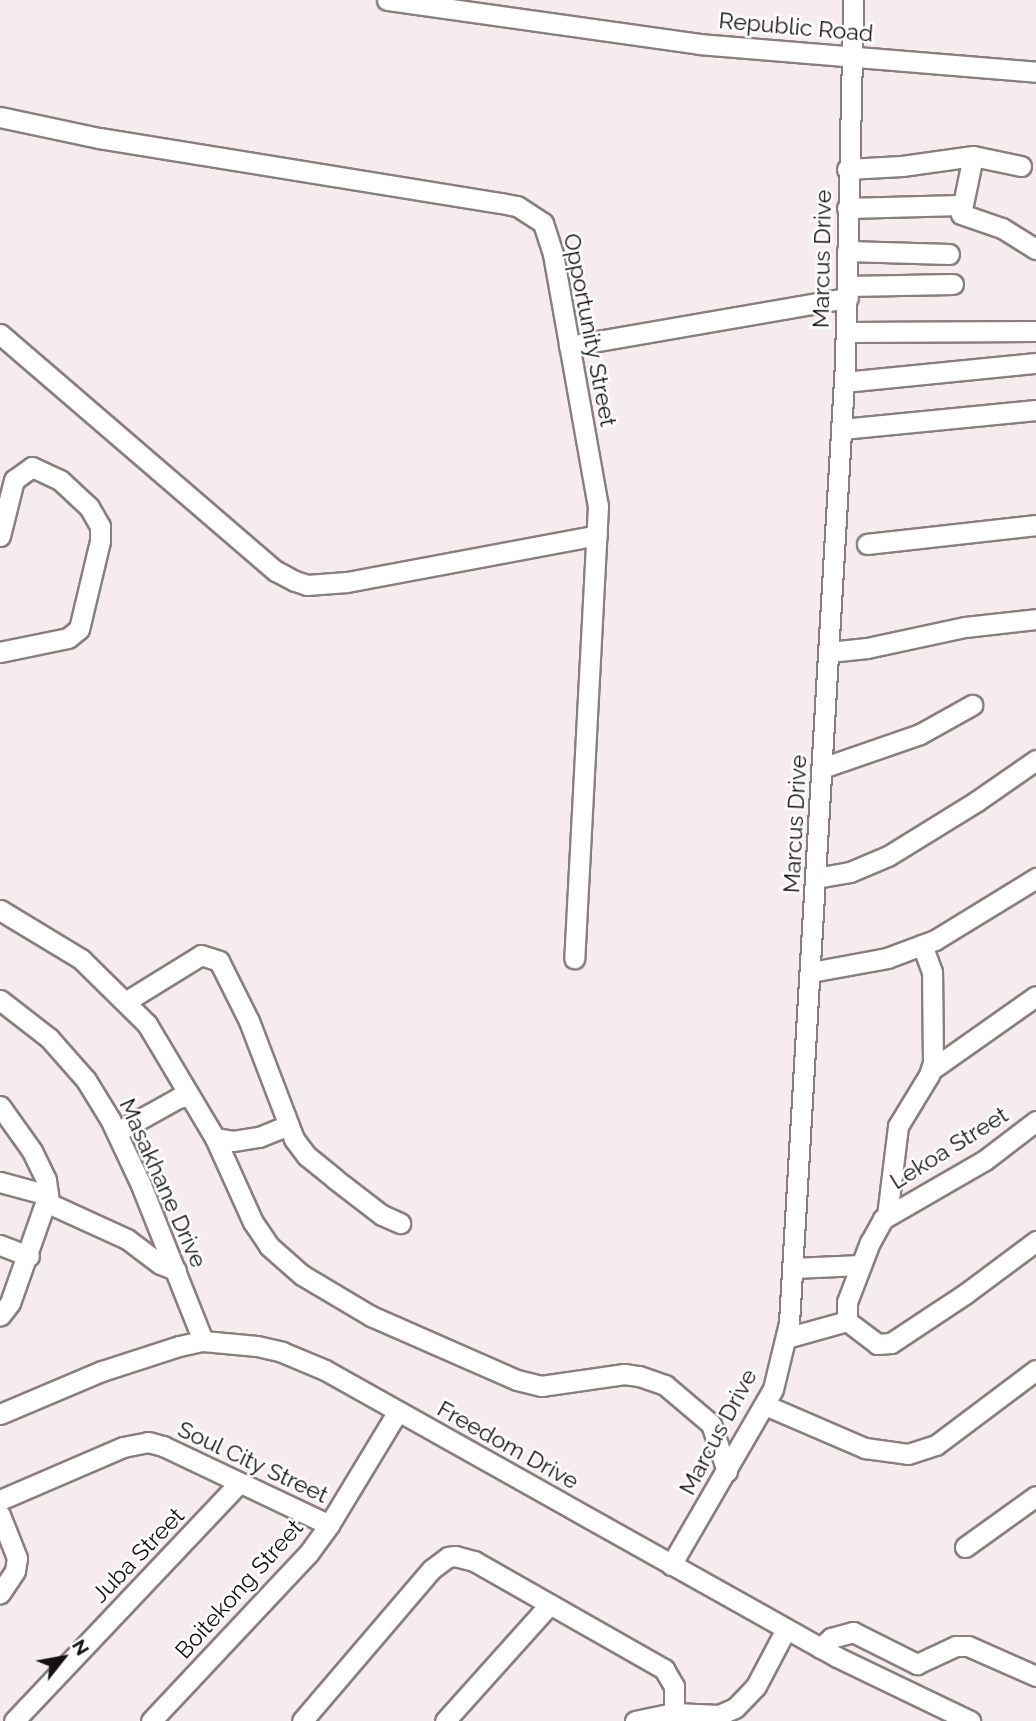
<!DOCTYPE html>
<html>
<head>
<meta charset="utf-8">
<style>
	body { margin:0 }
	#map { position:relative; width:1036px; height:1721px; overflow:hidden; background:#f7eced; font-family:Raleway,sans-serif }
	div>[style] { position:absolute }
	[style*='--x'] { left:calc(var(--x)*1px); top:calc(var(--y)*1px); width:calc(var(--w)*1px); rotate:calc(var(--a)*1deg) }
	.roads { filter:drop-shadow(2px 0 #897f7f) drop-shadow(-2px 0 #897f7f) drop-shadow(0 2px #897f7f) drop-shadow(0 -2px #897f7f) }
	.minor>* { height:19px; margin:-9.5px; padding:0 9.5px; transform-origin:9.5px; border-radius:9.5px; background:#fff }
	span { translate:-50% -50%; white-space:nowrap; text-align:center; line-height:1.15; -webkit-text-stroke:5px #fff; paint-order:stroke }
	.street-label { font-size:23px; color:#151111 }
	.north { position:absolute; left:28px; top:1623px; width:70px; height:70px; -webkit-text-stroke:5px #fff; paint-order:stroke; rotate:59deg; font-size:19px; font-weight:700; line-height:28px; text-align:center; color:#151111 }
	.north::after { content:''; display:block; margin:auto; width:24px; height:32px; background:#151111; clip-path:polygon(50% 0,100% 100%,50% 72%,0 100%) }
</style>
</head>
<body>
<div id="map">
	<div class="roads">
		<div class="minor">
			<i style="--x:387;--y:0;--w:315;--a:8"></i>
			<i style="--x:699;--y:44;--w:338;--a:4.7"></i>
			<i style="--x:0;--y:117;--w:101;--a:12"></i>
			<i style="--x:99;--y:138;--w:407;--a:9.2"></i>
			<i style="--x:501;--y:203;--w:16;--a:11"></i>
			<i style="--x:517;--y:206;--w:31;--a:33"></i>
			<i style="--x:543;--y:223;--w:33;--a:72"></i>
			<i style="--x:553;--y:254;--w:256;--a:79.9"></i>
			<i style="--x:598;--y:506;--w:453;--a:93"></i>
			<i style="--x:973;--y:156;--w:59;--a:101.7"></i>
			<i style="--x:961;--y:214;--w:43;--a:18.9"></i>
			<i style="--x:1002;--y:228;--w:40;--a:32"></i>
			<i style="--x:847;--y:169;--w:55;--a:-3.1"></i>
			<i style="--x:902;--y:166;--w:72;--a:-8"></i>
			<i style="--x:973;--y:156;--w:49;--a:11.8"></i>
			<i style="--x:847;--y:208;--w:114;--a:-1.5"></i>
			<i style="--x:847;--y:251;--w:102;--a:1.7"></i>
			<i style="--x:848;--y:286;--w:105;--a:-1.1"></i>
			<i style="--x:846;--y:332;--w:190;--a:-0.3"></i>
			<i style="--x:0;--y:334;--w:364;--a:40.7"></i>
			<i style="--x:276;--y:571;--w:21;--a:28"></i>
			<i style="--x:295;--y:581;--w:13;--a:18"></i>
			<i style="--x:307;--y:585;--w:40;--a:-4.3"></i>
			<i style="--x:347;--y:582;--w:254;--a:-10.6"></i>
			<i style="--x:569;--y:346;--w:283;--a:-9.8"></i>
			<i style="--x:844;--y:382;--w:193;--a:-5.7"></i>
			<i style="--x:842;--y:429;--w:195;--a:-5.6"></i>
			<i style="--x:0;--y:536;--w:58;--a:-76"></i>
			<i style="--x:14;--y:480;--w:22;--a:-36"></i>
			<i style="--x:32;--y:467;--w:31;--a:25"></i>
			<i style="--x:60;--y:480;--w:40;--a:43"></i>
			<i style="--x:89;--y:507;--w:22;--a:60"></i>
			<i style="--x:100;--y:526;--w:15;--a:90"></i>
			<i style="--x:100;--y:541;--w:90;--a:103.4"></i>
			<i style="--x:79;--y:629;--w:14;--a:141"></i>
			<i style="--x:68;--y:638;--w:69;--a:168.4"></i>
			<i style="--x:867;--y:544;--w:170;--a:-6.4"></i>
			<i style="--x:829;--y:652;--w:38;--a:-6"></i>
			<i style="--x:867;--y:648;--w:100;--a:-12.1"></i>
			<i style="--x:965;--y:627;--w:71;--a:-6.4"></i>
			<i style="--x:822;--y:768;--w:104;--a:-19.1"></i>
			<i style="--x:920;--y:734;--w:60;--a:-29.1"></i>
			<i style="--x:816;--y:878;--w:35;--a:-10"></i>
			<i style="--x:850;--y:872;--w:41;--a:-22.8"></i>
			<i style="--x:888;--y:856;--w:105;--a:-31.7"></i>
			<i style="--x:977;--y:801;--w:72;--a:-34.8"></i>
			<i style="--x:0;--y:910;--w:95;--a:31.2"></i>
			<i style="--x:81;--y:959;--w:93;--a:44.6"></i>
			<i style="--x:147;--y:1024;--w:133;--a:59.2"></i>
			<i style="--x:215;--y:1138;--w:92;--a:65.7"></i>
			<i style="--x:253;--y:1222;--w:29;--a:56"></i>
			<i style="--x:269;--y:1246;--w:44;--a:41.3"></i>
			<i style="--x:302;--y:1275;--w:80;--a:30.7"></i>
			<i style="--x:371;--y:1316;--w:159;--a:23.7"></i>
			<i style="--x:517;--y:1380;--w:25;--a:14"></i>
			<i style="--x:541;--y:1386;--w:84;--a:-8.2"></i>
			<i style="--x:624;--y:1374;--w:15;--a:8"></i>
			<i style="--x:639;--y:1376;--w:28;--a:19"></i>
			<i style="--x:665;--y:1385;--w:60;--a:40.3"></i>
			<i style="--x:711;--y:1424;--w:50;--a:71.2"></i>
			<i style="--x:811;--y:972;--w:77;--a:-10.4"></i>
			<i style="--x:887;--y:958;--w:51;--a:-20.6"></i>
			<i style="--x:935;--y:940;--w:119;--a:-31.5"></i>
			<i style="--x:0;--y:1000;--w:62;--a:37.8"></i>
			<i style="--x:49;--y:1038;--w:56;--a:48.6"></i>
			<i style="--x:86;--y:1080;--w:46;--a:58.4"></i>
			<i style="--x:110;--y:1119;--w:73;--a:64.8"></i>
			<i style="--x:141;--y:1185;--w:168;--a:68.3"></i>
			<i style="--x:125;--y:1002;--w:89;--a:-31.7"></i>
			<i style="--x:201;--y:955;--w:19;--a:18"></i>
			<i style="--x:219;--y:961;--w:67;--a:63.4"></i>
			<i style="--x:249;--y:1021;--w:126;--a:69.1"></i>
			<i style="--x:294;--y:1139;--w:21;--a:53"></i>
			<i style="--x:307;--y:1156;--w:36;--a:39"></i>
			<i style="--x:335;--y:1179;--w:59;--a:37.5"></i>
			<i style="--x:382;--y:1215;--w:20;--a:24"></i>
			<i style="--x:931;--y:1070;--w:128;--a:-35.2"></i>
			<i style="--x:0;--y:1106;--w:55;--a:54.6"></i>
			<i style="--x:32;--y:1151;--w:32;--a:64"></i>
			<i style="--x:46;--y:1180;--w:15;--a:82"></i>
			<i style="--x:48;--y:1195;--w:114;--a:109.4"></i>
			<i style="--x:10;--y:1303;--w:16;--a:128"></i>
			<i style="--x:1036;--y:1121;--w:64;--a:142.6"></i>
			<i style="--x:985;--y:1160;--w:118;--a:150"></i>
			<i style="--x:883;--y:1219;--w:26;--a:119"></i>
			<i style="--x:870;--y:1242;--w:64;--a:111"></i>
			<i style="--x:847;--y:1302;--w:19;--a:90"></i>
			<i style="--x:847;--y:1321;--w:38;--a:37"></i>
			<i style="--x:877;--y:1344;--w:14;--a:-4"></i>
			<i style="--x:891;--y:1343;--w:89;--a:-33.5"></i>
			<i style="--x:965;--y:1294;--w:89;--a:-36.7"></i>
			<i style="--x:117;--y:1132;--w:70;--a:-29.1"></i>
			<i style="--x:178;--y:1098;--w:11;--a:-10"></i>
			<i style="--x:215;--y:1138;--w:18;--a:9"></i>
			<i style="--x:233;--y:1141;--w:26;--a:-9"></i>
			<i style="--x:259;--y:1137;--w:31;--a:-22"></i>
			<i style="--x:0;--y:1182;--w:50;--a:15.2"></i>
			<i style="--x:48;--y:1203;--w:87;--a:24.5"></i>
			<i style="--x:127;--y:1239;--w:41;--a:37.1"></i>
			<i style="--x:160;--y:1264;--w:17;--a:21"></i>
			<i style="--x:887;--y:1216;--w:91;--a:-83"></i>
			<i style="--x:898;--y:1126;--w:60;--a:-58.7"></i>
			<i style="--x:929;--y:1075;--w:13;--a:-72"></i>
			<i style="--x:933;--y:1063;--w:91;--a:-90.6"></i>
			<i style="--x:932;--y:972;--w:29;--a:-110"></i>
			<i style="--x:0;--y:1245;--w:31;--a:21"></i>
			<i style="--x:793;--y:1268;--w:68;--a:-2.5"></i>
			<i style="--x:786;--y:1338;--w:63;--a:-15.6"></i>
			<i style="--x:765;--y:1405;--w:109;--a:23.3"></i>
			<i style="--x:865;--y:1448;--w:43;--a:7.9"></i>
			<i style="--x:908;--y:1454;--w:29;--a:-18"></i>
			<i style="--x:936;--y:1445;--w:125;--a:-36.9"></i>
			<i style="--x:0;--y:1414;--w:111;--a:-22.9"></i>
			<i style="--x:102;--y:1371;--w:81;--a:-18"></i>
			<i style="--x:179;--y:1346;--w:25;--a:-12"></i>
			<i style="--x:203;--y:1341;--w:54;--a:5.3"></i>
			<i style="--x:257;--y:1346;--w:26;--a:13"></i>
			<i style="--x:282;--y:1352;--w:47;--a:22.7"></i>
			<i style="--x:325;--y:1370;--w:587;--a:29.27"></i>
			<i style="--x:837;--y:1657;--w:148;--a:25.7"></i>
			<i style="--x:0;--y:1500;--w:134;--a:-23.3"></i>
			<i style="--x:123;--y:1447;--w:25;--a:-11"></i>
			<i style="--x:148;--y:1442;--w:16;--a:15"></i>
			<i style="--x:163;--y:1446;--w:184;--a:25.4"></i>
			<i style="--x:0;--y:1515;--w:46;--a:68.4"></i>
			<i style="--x:17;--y:1558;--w:13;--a:99"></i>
			<i style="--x:15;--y:1571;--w:27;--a:124"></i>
			<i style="--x:965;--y:1547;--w:87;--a:-35.7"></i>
			<i style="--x:671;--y:1565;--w:203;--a:-59.9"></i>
			<i style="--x:773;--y:1389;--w:68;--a:-76.4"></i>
			<i style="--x:789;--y:1323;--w:963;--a:-86.66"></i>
			<i style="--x:845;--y:362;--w:362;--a:-88.7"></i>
			<i style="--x:820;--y:1648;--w:15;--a:-42"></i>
			<i style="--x:831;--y:1638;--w:23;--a:-15"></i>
			<i style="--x:853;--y:1632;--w:72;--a:26.6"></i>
			<i style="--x:917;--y:1664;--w:43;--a:-24.8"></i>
			<i style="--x:956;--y:1646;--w:12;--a:0"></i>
			<i style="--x:968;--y:1646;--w:74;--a:23.8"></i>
			<i style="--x:14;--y:1721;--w:328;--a:-46.6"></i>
			<i style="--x:151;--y:1721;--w:229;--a:-46.8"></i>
			<i style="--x:308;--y:1554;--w:36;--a:-54"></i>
			<i style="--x:329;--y:1525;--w:133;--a:-58.8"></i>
			<i style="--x:302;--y:1721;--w:200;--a:-49.5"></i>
			<i style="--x:432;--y:1569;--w:20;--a:-37"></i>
			<i style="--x:448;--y:1557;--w:7;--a:-8"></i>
			<i style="--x:455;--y:1556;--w:20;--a:15"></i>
			<i style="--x:474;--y:1561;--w:219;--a:29.6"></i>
			<i style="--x:664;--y:1669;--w:20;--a:60"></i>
			<i style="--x:674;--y:1686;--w:27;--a:90"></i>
			<i style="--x:445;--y:1721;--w:156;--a:-48.1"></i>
			<i style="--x:635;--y:1721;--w:40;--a:-12"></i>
			<i style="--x:674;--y:1713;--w:45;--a:2.5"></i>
			<i style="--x:719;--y:1715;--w:17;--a:-24"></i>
			<i style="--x:735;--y:1708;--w:30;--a:-46"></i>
			<i style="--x:756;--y:1686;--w:64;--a:-62.2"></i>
		</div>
	</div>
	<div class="street-label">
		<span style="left:796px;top:27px;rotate:5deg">Republic Road</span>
		<span style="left:822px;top:259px;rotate:-89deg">Marcus Drive</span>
		<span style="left:590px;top:330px;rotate:79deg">Opportunity Street</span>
		<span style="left:795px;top:824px;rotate:-87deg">Marcus Drive</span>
		<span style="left:949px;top:1148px;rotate:-32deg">Lekoa Street</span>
		<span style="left:163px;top:1183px;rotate:66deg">Masakhane Drive</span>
		<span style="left:718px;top:1432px;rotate:-62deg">Marcus Drive</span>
		<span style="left:508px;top:1445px;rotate:29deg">Freedom Drive</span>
		<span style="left:253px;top:1462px;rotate:25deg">Soul City Street</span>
		<span style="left:138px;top:1555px;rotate:-46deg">Juba Street</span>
		<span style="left:239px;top:1589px;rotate:-48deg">Boitekong Street</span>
	</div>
	<div class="north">N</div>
</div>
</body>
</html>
